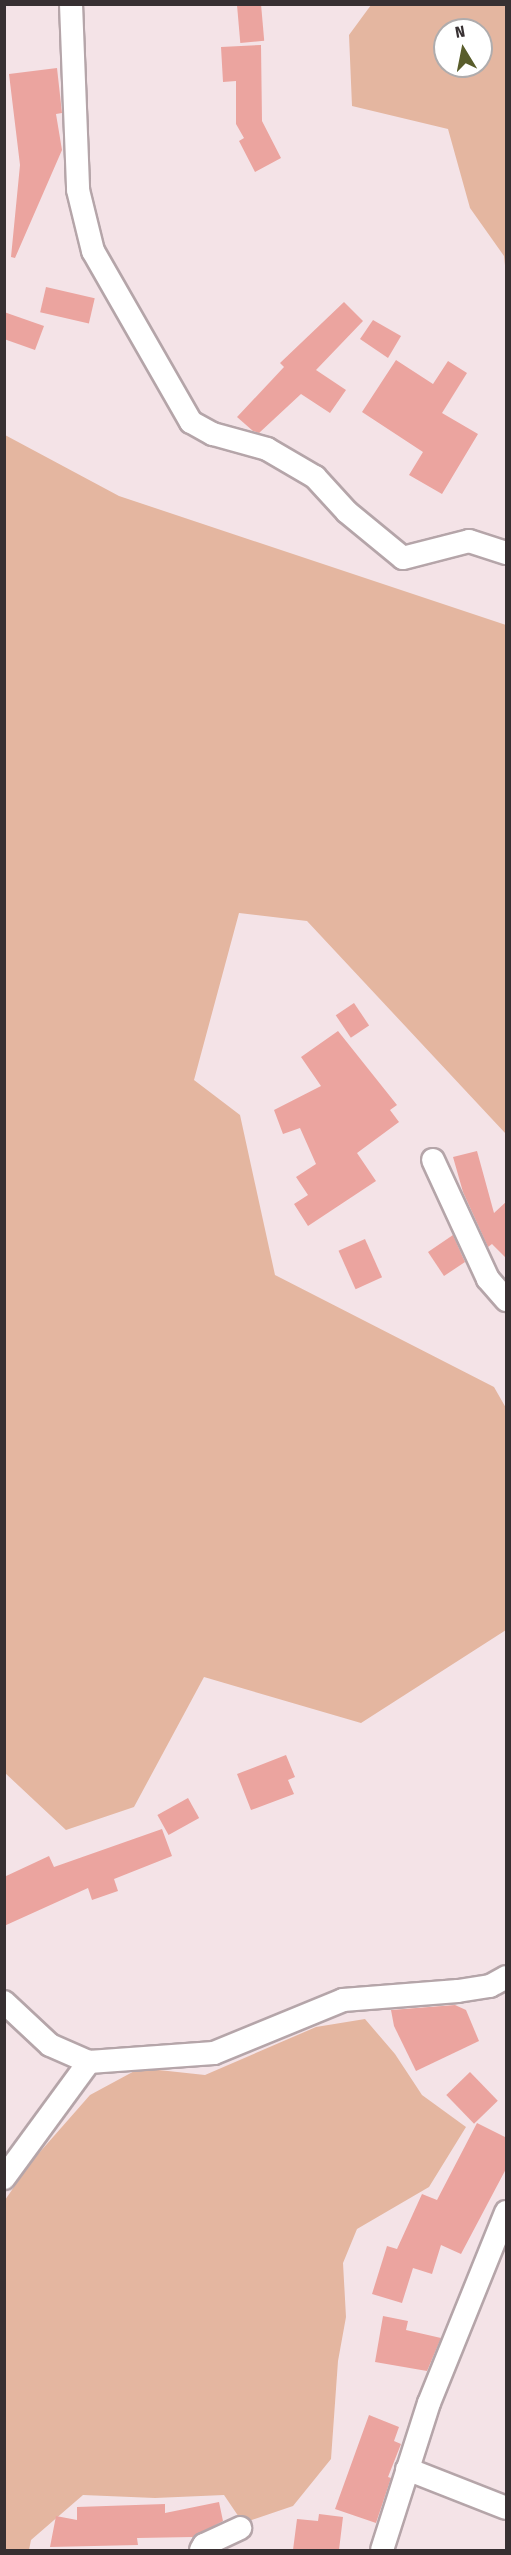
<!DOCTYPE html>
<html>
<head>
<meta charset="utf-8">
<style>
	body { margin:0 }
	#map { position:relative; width:511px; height:2555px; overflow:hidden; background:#f4e3e7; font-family:"Fira Sans Condensed",sans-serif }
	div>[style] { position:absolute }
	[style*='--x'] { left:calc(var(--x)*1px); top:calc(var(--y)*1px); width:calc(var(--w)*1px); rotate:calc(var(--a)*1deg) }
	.green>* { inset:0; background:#e4b6a0 }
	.building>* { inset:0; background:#eba49f; transform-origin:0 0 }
	.roads { filter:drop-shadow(2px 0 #b5a5a9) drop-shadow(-2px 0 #b5a5a9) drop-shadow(0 2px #b5a5a9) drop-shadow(0 -2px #b5a5a9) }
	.minor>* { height:22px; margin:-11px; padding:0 11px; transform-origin:11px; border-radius:11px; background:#fff }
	span { translate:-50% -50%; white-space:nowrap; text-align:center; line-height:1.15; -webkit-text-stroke:6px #fff; paint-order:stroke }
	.frame { position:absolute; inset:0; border:6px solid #373032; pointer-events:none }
	.north { position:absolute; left:433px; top:18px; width:60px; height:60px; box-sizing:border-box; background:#fff; border:2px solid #afacad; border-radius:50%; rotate:350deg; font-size:16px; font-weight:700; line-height:24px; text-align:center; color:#373032 }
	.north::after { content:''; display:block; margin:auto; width:21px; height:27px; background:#595d2b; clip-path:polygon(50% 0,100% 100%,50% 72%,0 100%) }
</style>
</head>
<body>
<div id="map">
	<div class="green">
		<i style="clip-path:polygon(evenodd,371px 5px,506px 5px,506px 275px,504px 256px,470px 208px,448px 129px,352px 106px,349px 35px,371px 5px,445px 30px,481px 30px,481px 66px,445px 66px,445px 30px)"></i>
		<i style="clip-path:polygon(5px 435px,119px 496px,506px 625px,506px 1134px,307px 921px,239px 913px,194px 1080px,240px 1115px,275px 1275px,494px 1387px,506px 1408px,506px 1630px,361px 1723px,204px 1677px,134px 1807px,66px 1830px,4px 1772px)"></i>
		<i style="clip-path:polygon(365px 2019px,395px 2054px,422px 2095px,466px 2127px,429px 2187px,357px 2229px,343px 2263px,346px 2317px,338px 2361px,331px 2459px,293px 2506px,243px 2523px,224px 2495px,155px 2498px,83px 2495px,31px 2540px,29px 2550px,5px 2550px,5px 2200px,32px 2161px,90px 2095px,140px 2068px,205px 2075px,316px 2027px)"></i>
	</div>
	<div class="building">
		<i style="left:261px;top:4px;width:37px;height:24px;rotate:85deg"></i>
		<i style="clip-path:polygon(261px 45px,262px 121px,281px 158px,255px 172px,239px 141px,244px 138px,236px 124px,236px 81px,223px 82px,221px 47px)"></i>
		<i style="clip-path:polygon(57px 68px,62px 113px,56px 114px,62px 150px,15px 258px,11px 257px,20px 165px,9px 74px)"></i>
		<i style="left:46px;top:287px;width:50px;height:26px;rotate:13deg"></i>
		<i style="clip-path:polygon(344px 302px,363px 321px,316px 370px,346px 390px,330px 413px,301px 394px,259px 433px,253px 431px,237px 417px,284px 367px,280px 363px)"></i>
		<i style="clip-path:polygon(4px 312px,44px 326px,35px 350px,4px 339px)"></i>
		<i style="clip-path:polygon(373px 320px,401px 336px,388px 358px,360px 339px)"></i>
		<i style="clip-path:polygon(396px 360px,433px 384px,448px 361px,467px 373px,442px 413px,478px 434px,442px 494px,409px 475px,423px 452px,362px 412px)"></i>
		<i style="left:354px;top:1003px;width:27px;height:22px;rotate:56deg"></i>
		<i style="clip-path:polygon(338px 1031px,397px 1105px,390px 1110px,399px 1122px,357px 1153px,376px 1181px,308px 1226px,294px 1204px,308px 1195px,296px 1177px,316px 1164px,300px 1128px,283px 1134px,274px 1110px,321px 1086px,301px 1057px)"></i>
		<i style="clip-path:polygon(477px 1151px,494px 1213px,507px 1201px,507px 1259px,492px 1244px,488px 1247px,463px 1192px,453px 1157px)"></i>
		<i style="clip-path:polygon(453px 1235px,465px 1262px,444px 1276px,428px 1252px)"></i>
		<i style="left:365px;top:1239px;width:42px;height:29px;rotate:66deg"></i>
		<i style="clip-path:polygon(286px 1755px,295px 1777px,288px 1780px,294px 1794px,251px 1810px,237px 1774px)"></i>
		<i style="left:188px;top:1798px;width:23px;height:35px;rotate:61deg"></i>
		<i style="clip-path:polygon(162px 1829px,172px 1856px,114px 1879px,118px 1891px,92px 1900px,88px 1888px,4px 1926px,4px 1877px,49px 1856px,54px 1867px)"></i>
		<i style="clip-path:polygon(455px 2005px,466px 2010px,479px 2041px,416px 2071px,394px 2026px,391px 2010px)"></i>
		<i style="left:470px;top:2072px;width:40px;height:33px;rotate:46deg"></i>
		<i style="clip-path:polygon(477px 2123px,507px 2138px,507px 2167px,461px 2254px,441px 2245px,432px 2274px,413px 2268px,402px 2303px,372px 2294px,387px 2246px,397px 2249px,422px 2194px,437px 2200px)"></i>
		<i style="clip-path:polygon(383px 2316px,408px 2321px,406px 2330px,441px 2338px,427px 2371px,375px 2362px)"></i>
		<i style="clip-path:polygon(369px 2415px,399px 2427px,394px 2441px,401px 2444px,388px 2477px,391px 2478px,376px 2523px,335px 2509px)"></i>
		<i style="clip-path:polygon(219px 2502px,223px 2521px,193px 2537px,137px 2538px,138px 2545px,50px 2547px,56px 2516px,77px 2520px,77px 2507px,165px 2504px,165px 2513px)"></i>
		<i style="clip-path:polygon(319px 2514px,343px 2517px,339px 2550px,293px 2550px,297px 2519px,318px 2521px)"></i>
	</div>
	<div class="roads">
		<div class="minor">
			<i style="--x:71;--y:4;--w:186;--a:87.8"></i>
			<i style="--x:78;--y:190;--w:63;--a:76.2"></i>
			<i style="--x:93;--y:251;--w:197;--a:60.2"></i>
			<i style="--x:191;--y:422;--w:25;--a:29"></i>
			<i style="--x:213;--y:434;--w:56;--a:15.5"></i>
			<i style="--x:267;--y:449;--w:56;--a:30.3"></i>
			<i style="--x:315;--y:477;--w:47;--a:47.6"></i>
			<i style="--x:347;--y:512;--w:72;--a:39.4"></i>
			<i style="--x:403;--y:558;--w:68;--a:-14.4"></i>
			<i style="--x:469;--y:541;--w:39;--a:18"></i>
			<i style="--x:433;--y:1160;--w:131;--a:65.2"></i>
			<i style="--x:488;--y:1279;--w:28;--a:49"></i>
			<i style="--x:4;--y:2002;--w:63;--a:43.1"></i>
			<i style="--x:50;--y:2045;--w:43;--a:23.6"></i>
			<i style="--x:89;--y:2062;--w:125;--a:-4.1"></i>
			<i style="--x:214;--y:2053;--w:139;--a:-22.3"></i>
			<i style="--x:343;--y:2000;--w:115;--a:-4.5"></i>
			<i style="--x:458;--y:1991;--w:32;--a:-9"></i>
			<i style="--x:490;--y:1986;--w:18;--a:-29"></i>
			<i style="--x:4;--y:2178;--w:144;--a:-53.8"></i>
			<i style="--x:407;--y:2469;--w:106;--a:21.5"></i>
			<i style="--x:201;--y:2550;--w:6;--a:-59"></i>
			<i style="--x:204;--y:2545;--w:40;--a:-25"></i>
			<i style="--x:382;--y:2550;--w:154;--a:-72.3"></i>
			<i style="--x:429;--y:2403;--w:206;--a:-68"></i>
		</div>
	</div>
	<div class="frame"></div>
	<div class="north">N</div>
</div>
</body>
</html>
